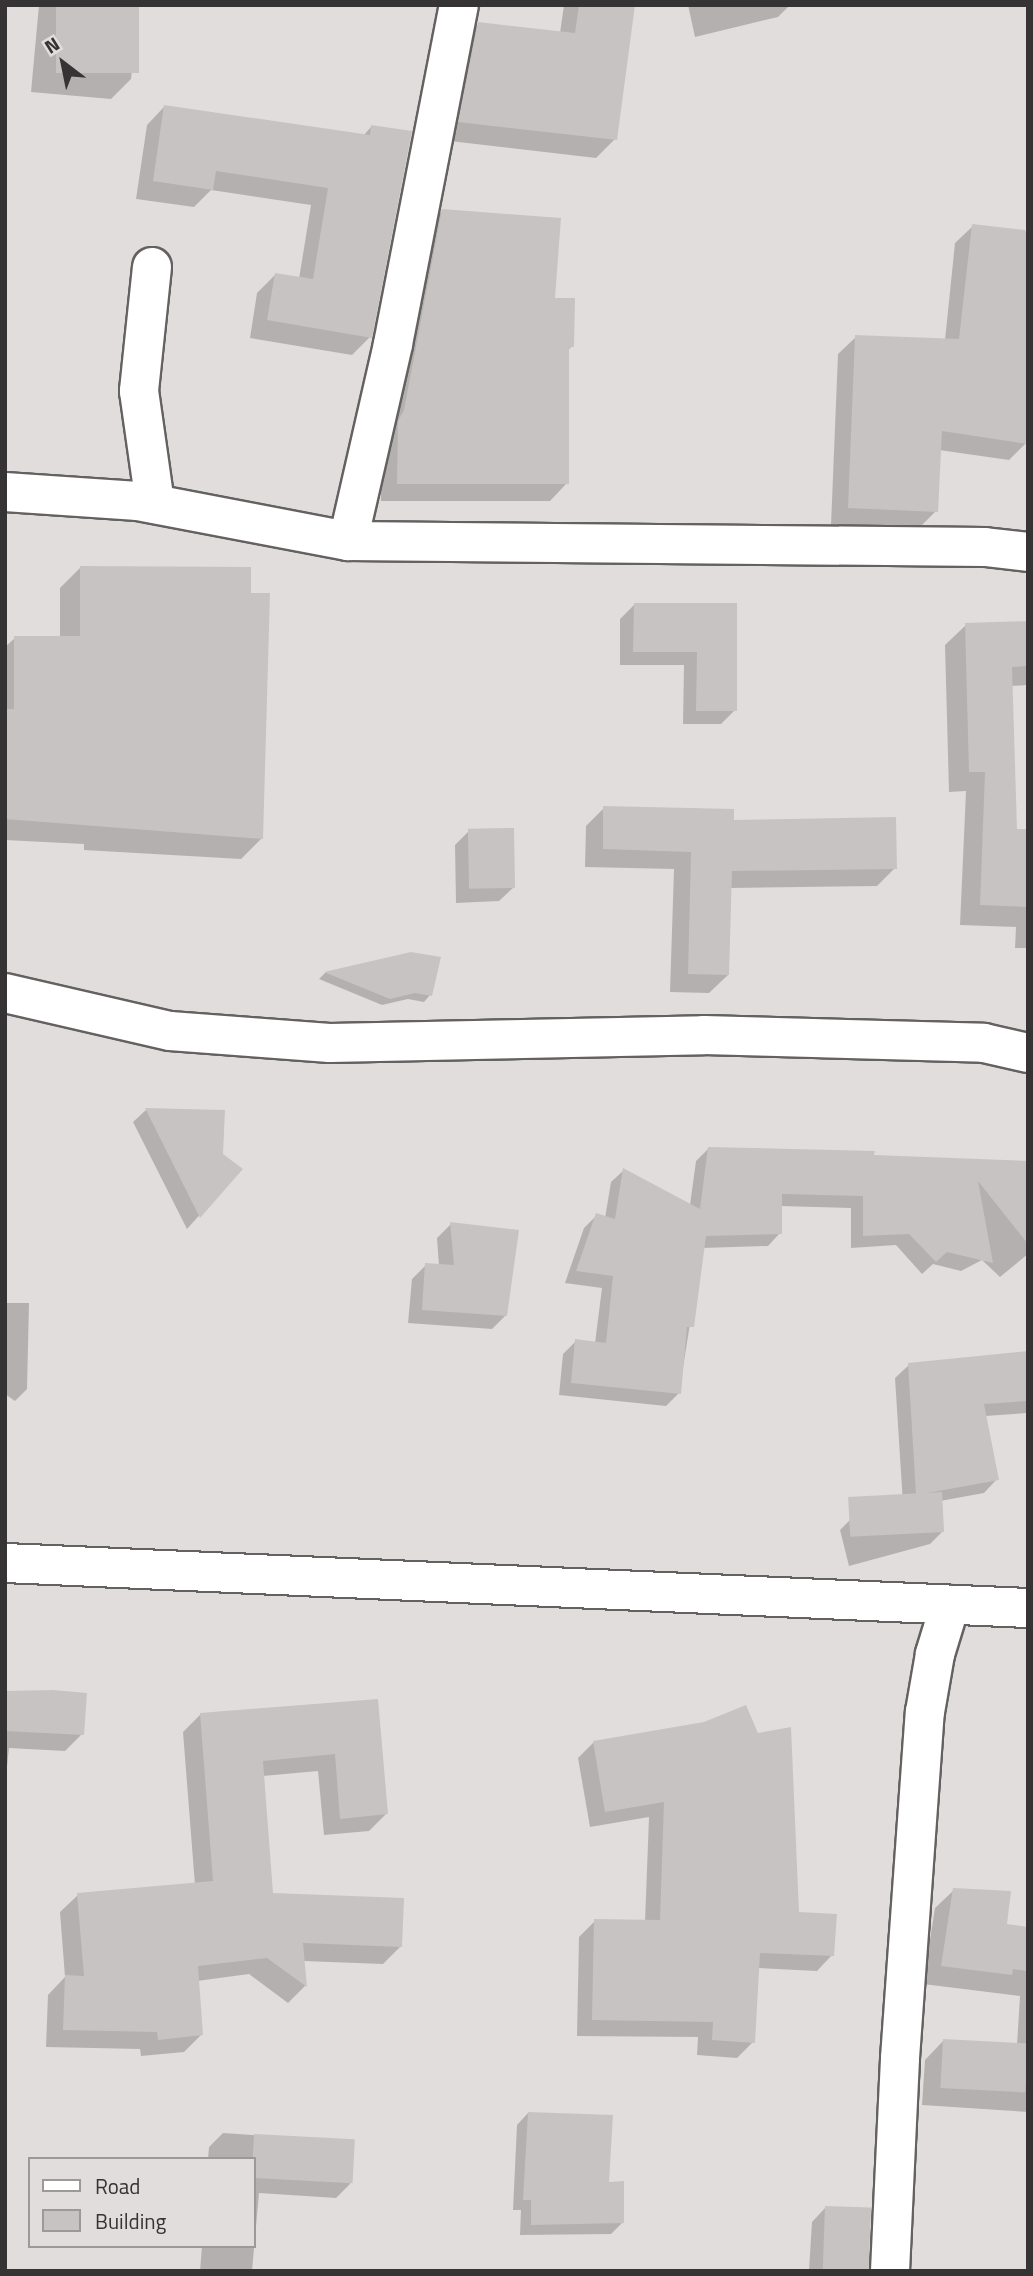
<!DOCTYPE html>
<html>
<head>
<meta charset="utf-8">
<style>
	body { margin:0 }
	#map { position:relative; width:1033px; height:2276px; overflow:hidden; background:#e2dddd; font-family:"Titillium Web",sans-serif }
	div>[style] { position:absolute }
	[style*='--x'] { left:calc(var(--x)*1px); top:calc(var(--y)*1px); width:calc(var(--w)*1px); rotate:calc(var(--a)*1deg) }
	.shadow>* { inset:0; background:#0003 }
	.building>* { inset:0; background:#c8c3c3; transform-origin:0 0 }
	.roads { filter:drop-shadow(2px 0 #656161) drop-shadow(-2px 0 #656161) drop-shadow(0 2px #656161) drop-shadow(0 -2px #656161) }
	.minor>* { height:38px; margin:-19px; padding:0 19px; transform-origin:19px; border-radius:19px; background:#fff }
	span { translate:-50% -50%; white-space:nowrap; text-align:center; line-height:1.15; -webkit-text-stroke:6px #e2dddd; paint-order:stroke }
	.frame { position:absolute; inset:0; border:7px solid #353333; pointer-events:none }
	.legend { position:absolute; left:28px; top:2157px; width:228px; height:91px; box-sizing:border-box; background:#e2dddd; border:2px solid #9d9999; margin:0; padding:9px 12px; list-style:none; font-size:21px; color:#353333 }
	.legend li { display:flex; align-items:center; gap:14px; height:35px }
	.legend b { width:35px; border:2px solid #9d9999 }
	.north { position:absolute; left:28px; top:28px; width:70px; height:70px; -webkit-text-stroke:5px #e2dddd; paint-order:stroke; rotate:328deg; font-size:19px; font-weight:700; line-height:28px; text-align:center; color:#353333 }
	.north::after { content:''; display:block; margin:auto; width:24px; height:32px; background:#353333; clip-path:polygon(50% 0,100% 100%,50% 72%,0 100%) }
</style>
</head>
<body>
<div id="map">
	<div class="shadow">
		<i style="clip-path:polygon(39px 5px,138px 5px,131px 79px,111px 99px,31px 92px)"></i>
		<i style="clip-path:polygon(564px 5px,633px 5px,615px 139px,596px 158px,441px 140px,460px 43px,479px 24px,560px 33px)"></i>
		<i style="clip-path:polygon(688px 5px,790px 5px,778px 17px,695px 37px)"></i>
		<i style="clip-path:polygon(164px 107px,363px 136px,371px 127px,370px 337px,352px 355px,250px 338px,257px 293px,275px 275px,299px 279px,311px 205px,211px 190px,194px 207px,136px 199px,147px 125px)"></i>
		<i style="clip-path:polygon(442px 211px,553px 300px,572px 346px,567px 351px,567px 483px,550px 501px,381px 501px,381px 440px,425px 228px)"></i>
		<i style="clip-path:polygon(973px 226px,1026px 443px,1009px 460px,939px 450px,936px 511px,919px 528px,831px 525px,838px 354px,856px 337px,945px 340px,955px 243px)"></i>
		<i style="clip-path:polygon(81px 567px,262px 838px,241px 859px,84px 850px,84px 844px,5px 840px,5px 647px,15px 638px,60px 638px,60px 588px)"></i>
		<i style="clip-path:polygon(634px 605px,736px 605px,735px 710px,721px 724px,683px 724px,684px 665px,620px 665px,620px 619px)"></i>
		<i style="clip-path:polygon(1028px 623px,1028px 685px,1011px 686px,1016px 831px,1028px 831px,1028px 948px,1015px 948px,1016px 927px,960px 925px,966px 791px,949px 792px,945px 645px,966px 625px)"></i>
		<i style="clip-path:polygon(604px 808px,732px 821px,895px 868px,877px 886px,730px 888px,728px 975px,709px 993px,670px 992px,674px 869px,585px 867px,586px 826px)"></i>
		<i style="clip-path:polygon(469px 831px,514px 887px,499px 901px,456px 903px,455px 845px)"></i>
		<i style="clip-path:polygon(411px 953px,430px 995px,424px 1002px,408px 999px,382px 1005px,319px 979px,325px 973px)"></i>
		<i style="clip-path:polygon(146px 1110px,223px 1111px,221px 1155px,241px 1169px,187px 1229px,133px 1122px)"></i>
		<i style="clip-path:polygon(708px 1149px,1026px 1162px,1028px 1254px,1000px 1277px,982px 1260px,961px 1271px,933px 1264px,922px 1274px,896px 1245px,851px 1248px,851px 1208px,780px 1206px,780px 1233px,768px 1246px,702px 1248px,679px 1393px,666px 1406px,559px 1395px,563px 1354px,576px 1341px,595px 1343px,602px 1288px,565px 1283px,584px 1228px,597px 1215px,605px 1218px,611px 1182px,624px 1170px,690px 1205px,696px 1161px)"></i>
		<i style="clip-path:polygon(451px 1224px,506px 1315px,492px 1329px,408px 1323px,412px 1279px,426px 1265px,439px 1266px,437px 1238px)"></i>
		<i style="clip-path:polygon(5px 1303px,29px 1303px,27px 1389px,15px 1401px,5px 1394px)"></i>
		<i style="clip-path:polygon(1028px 1354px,1028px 1413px,985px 1416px,997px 1479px,984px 1493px,940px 1501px,942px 1532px,930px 1544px,849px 1566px,840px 1530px,852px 1518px,903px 1504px,895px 1378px,909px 1365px)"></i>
		<i style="clip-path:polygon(5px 1692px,82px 1734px,65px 1751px,9px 1748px,5px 1786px)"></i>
		<i style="clip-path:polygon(377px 1701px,386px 1814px,369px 1831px,324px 1835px,318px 1771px,263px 1776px,272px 1895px,401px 1946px,383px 1964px,303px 1961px,305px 1986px,288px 2003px,249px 1974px,197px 1981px,201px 2035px,184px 2052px,141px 2056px,140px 2049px,46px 2047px,48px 1995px,65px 1977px,60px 1912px,78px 1895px,195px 1885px,183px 1732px,201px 1714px)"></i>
		<i style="clip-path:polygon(594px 1742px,797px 1914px,832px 1955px,817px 1971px,757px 1968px,753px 2042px,737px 2058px,697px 2055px,698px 2037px,577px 2036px,579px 1937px,595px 1921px,645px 1922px,649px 1817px,590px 1827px,578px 1758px)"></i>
		<i style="clip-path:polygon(954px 1890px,1005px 1926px,1028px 1928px,1028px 2112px,922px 2105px,925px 2060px,943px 2041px,1017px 2045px,1020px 1996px,923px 1984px,935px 1908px)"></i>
		<i style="clip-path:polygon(528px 2113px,607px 2183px,622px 2223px,611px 2234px,520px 2235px,521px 2210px,513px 2210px,517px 2125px)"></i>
		<i style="clip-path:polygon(223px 2133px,353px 2142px,350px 2184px,336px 2198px,259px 2193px,252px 2271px,200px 2271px,202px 2246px,254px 2246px,254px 2159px,208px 2159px,209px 2147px)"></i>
		<i style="clip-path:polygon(826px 2207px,867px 2271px,785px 2271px,809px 2270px,812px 2222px)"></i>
	</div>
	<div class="building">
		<i style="left:56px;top:5px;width:83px;height:68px"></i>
		<i style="clip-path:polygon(579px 5px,635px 5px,617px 140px,458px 122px,478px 22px,575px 33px)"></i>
		<i style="clip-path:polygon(164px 105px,370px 135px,371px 125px,412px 131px,372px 338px,267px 320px,275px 273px,313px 279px,328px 188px,216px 171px,213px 190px,153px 181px)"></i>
		<i style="clip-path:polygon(442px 209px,561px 218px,555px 298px,575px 298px,574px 347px,569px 347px,569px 484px,397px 484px,398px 421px,404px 410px)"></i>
		<i style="clip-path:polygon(972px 224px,1025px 230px,1028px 237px,1028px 444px,942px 431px,938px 512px,848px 508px,855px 335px,959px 339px)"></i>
		<i style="clip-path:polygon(80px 566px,251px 567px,251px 593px,270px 593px,263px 839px,5px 819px,5px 709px,14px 709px,14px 636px,80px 636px)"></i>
		<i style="clip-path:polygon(634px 603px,737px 603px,737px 711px,696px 711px,697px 652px,633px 652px)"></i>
		<i style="clip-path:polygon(1028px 621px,1028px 666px,1012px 667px,1017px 829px,1028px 829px,1028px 907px,980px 905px,985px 772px,969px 772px,965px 623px)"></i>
		<i style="clip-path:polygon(603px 806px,734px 809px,734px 820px,896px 817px,897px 869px,732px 871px,729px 975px,688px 974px,691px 852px,603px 849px)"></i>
		<i style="left:514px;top:828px;width:60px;height:46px;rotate:89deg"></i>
		<i style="clip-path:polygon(411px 952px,441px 957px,432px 996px,415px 993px,390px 999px,324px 972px)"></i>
		<i style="clip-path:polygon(145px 1108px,225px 1110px,223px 1154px,243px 1169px,200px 1218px)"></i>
		<i style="clip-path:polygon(708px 1147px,875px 1151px,874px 1155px,1028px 1161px,1028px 1244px,978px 1181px,993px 1263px,947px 1252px,936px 1262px,909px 1234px,863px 1236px,863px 1196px,782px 1194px,782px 1234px,706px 1236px,694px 1327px,687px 1327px,681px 1394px,571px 1383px,575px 1339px,606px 1343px,613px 1276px,576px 1271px,596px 1213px,615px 1219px,623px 1168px,700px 1209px)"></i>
		<i style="clip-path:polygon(450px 1222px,519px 1230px,507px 1316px,422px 1310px,425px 1263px,454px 1265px)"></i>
		<i style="clip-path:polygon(1028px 1351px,1028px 1401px,984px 1404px,999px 1480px,916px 1495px,908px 1363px)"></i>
		<i style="left:942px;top:1492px;width:40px;height:94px;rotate:87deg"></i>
		<i style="clip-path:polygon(53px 1690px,87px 1693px,84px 1735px,5px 1731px,5px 1691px)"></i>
		<i style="clip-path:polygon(378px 1699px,388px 1814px,340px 1819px,335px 1754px,263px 1761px,273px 1893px,404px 1898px,402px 1947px,303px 1943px,307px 1987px,267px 1958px,198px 1966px,203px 2035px,158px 2040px,157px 2032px,63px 2030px,65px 1975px,84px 1976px,77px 1893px,213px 1881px,200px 1713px)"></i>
		<i style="clip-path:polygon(746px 1705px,758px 1733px,791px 1727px,799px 1912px,837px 1914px,834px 1956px,760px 1953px,755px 2043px,712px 2040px,713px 2022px,592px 2020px,594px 1919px,660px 1920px,664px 1802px,605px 1812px,593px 1741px,704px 1722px)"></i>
		<i style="clip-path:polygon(953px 1888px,1011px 1891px,1007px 1924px,1028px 1927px,1028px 1971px,1013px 1969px,1012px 1975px,941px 1966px)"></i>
		<i style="left:943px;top:2039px;width:85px;height:49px;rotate:3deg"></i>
		<i style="clip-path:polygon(528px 2112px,613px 2115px,609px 2182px,624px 2181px,624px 2223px,531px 2225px,531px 2200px,523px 2200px)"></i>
		<i style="left:254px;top:2134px;width:101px;height:44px;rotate:3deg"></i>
		<i style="left:825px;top:2206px;width:46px;height:65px;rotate:2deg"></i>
	</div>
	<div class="roads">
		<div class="minor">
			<i style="--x:152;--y:267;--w:125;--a:96"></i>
			<i style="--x:139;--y:391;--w:114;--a:81.9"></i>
			<i style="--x:5;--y:492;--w:133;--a:3.9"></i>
			<i style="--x:138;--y:501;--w:214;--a:10.8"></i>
			<i style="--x:348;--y:541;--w:637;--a:0.54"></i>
			<i style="--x:985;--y:547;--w:43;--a:6.6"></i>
			<i style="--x:348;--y:541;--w:202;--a:-77.1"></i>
			<i style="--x:393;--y:344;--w:345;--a:-79"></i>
			<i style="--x:5;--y:993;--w:169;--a:13"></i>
			<i style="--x:170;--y:1031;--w:160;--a:4.3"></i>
			<i style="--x:330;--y:1043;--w:374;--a:-1.2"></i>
			<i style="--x:704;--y:1035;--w:280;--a:1.6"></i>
			<i style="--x:984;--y:1043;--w:45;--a:12.8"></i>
			<i style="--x:5;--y:1563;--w:1024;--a:2.52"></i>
			<i style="--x:890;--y:2271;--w:213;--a:-87.3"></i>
			<i style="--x:900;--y:2058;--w:347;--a:-85.9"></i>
			<i style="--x:925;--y:1712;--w:59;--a:-80.2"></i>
			<i style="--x:935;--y:1654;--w:51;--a:-73"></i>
		</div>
	</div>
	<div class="frame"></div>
	<ul class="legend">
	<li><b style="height:9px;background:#fff"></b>Road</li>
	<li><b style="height:19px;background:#c8c3c3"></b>Building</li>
	</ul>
	<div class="north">N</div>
</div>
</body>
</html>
